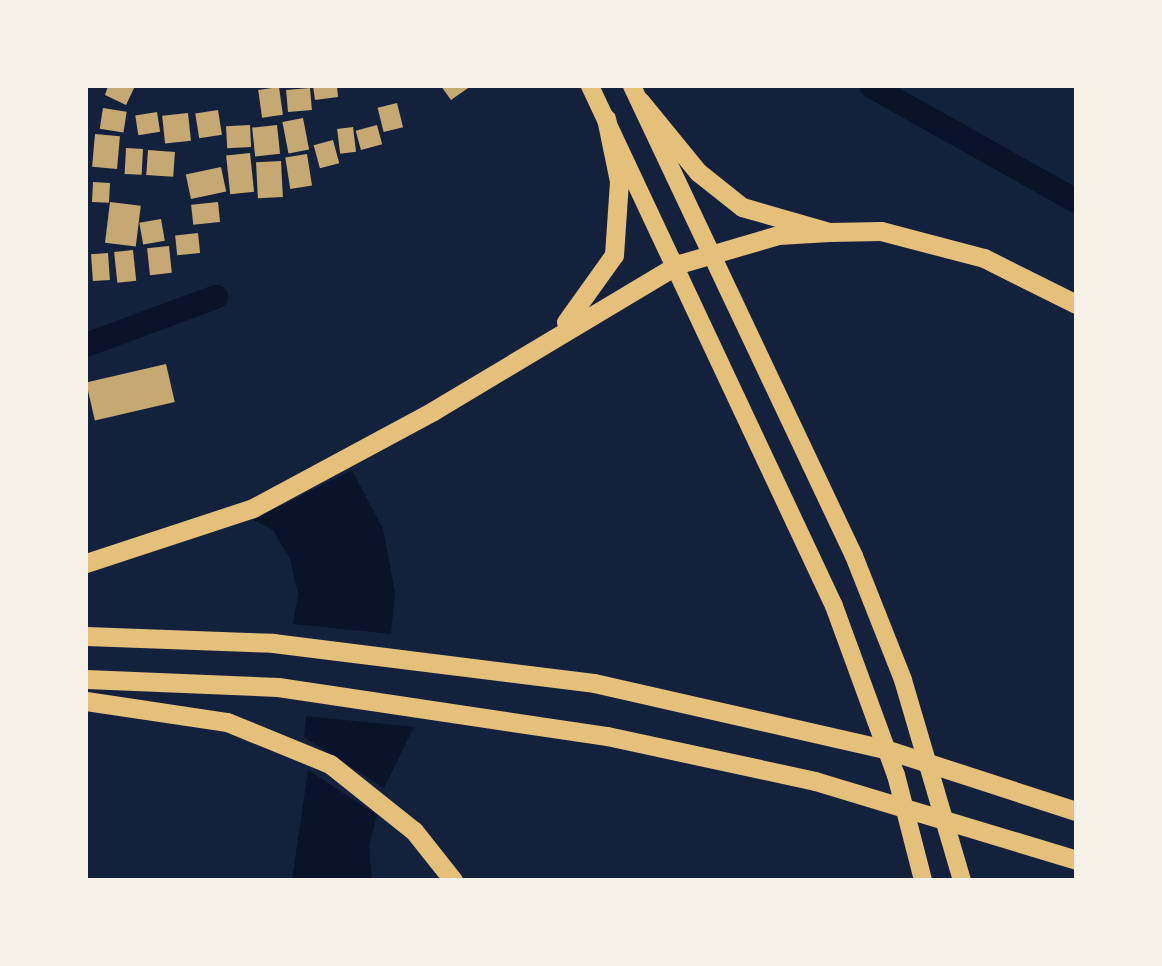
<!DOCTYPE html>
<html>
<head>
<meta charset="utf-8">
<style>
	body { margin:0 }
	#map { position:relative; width:1162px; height:966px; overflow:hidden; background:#14213d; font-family:"Sofia Sans Condensed",sans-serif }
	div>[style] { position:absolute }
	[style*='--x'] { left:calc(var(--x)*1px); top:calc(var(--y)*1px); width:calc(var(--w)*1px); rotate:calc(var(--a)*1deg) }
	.water>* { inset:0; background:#0b132b }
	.canal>* { height:24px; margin:-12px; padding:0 12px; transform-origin:12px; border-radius:12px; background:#0b132b }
	.building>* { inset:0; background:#c6a872; transform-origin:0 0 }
	.trunk>* { height:18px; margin:-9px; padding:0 9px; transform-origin:9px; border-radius:9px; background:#e5c07b }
	.motorway>* { height:19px; margin:-9.5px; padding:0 9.5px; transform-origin:9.5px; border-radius:9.5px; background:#e5c07b }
	span { translate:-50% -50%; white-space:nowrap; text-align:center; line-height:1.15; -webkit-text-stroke:5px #f6f1e7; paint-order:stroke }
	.frame { position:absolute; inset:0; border:88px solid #f6f1e7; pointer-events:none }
</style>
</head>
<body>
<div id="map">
	<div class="water">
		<i style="clip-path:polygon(352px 470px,383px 529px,395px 592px,391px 634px,293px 624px,298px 594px,290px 559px,273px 530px,253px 520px)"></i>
		<i style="clip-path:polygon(306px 716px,414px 727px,384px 788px,304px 737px)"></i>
		<i style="clip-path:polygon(308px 770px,377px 815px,369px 847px,372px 880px,292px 880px)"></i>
	</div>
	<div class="canal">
		<i style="--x:871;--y:86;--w:235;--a:29.3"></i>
		<i style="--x:86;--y:345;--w:139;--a:-20.3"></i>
	</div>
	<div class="building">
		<i style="clip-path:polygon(108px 86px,135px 86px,126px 105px,105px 95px)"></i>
		<i style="clip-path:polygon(313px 86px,337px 86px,338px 97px,315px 100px)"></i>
		<i style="clip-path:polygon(441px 86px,471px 86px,451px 100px)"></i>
		<i style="left:279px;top:87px;width:28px;height:21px;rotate:82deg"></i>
		<i style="left:310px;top:88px;width:22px;height:24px;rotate:85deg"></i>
		<i style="left:397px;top:103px;width:25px;height:20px;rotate:76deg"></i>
		<i style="left:103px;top:108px;width:24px;height:21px;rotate:9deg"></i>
		<i style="left:218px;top:110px;width:25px;height:23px;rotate:81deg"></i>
		<i style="left:157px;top:112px;width:20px;height:22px;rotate:81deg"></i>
		<i style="left:188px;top:113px;width:28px;height:26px;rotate:84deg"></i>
		<i style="left:303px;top:118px;width:32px;height:21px;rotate:79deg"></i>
		<i style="left:250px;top:125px;width:22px;height:24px;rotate:87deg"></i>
		<i style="left:277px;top:125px;width:29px;height:25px;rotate:84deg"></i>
		<i style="left:377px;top:125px;width:20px;height:22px;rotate:75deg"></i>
		<i style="left:353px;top:127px;width:25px;height:16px;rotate:83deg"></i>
		<i style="left:95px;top:134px;width:25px;height:33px;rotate:5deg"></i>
		<i style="left:333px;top:140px;width:24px;height:20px;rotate:75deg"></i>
		<i style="left:126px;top:148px;width:17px;height:26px;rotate:3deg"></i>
		<i style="left:148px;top:150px;width:27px;height:25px;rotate:4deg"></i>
		<i style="left:250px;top:153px;width:39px;height:24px;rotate:84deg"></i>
		<i style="left:307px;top:154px;width:32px;height:22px;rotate:81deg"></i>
		<i style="left:281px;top:161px;width:36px;height:25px;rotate:87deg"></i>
		<i style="left:221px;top:167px;width:25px;height:36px;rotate:78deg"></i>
		<i style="left:93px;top:182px;width:17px;height:20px;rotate:3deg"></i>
		<i style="left:110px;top:202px;width:31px;height:41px;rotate:7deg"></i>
		<i style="left:218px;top:202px;width:20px;height:27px;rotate:84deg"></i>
		<i style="left:161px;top:219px;width:22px;height:22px;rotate:80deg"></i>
		<i style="left:198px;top:233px;width:20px;height:23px;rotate:84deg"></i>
		<i style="left:169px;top:246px;width:27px;height:22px;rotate:84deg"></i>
		<i style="left:133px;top:250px;width:31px;height:19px;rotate:84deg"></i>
		<i style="left:108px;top:253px;width:27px;height:17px;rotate:86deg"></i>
		<i style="left:166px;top:364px;width:39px;height:82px;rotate:77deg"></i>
	</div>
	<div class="trunk">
		<i style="--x:590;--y:86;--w:574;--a:64.86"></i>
		<i style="--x:834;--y:606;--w:180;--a:69.9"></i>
		<i style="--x:896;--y:775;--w:108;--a:75.6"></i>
		<i style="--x:632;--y:86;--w:520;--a:64.72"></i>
		<i style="--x:854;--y:556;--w:133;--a:68.4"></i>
		<i style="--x:903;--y:680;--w:209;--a:73.6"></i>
	</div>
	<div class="motorway">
		<i style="--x:640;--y:101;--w:92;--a:50.8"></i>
		<i style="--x:698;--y:172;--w:56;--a:38.5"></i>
		<i style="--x:742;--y:207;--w:91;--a:16"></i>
		<i style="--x:829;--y:232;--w:52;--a:-1.1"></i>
		<i style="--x:881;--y:231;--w:106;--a:14.7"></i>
		<i style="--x:984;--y:258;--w:103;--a:26.6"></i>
		<i style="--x:566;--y:322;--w:82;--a:-54.4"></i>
		<i style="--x:614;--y:255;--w:74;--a:-86.1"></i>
		<i style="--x:619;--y:181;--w:64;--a:-101.7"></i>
		<i style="--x:86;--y:563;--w:176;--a:-18.2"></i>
		<i style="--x:253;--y:508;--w:204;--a:-28.3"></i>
		<i style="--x:433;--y:411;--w:287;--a:-30.9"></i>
		<i style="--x:679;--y:264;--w:103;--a:-16.3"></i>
		<i style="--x:778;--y:235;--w:51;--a:-3.4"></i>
		<i style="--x:86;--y:636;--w:187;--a:2.1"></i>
		<i style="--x:273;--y:643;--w:323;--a:7.1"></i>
		<i style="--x:594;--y:683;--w:298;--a:12.8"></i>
		<i style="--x:885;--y:749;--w:201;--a:18"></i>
		<i style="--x:86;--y:679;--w:192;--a:2.4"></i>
		<i style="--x:278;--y:687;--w:333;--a:8.5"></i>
		<i style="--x:607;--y:736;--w:213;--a:12.2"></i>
		<i style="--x:815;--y:781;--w:273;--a:16.8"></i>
		<i style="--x:86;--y:701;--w:143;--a:8.5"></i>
		<i style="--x:227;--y:722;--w:111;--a:22.2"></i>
		<i style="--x:330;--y:764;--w:107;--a:38.6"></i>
		<i style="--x:414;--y:831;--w:63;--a:51.5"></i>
	</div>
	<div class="frame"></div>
</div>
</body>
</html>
